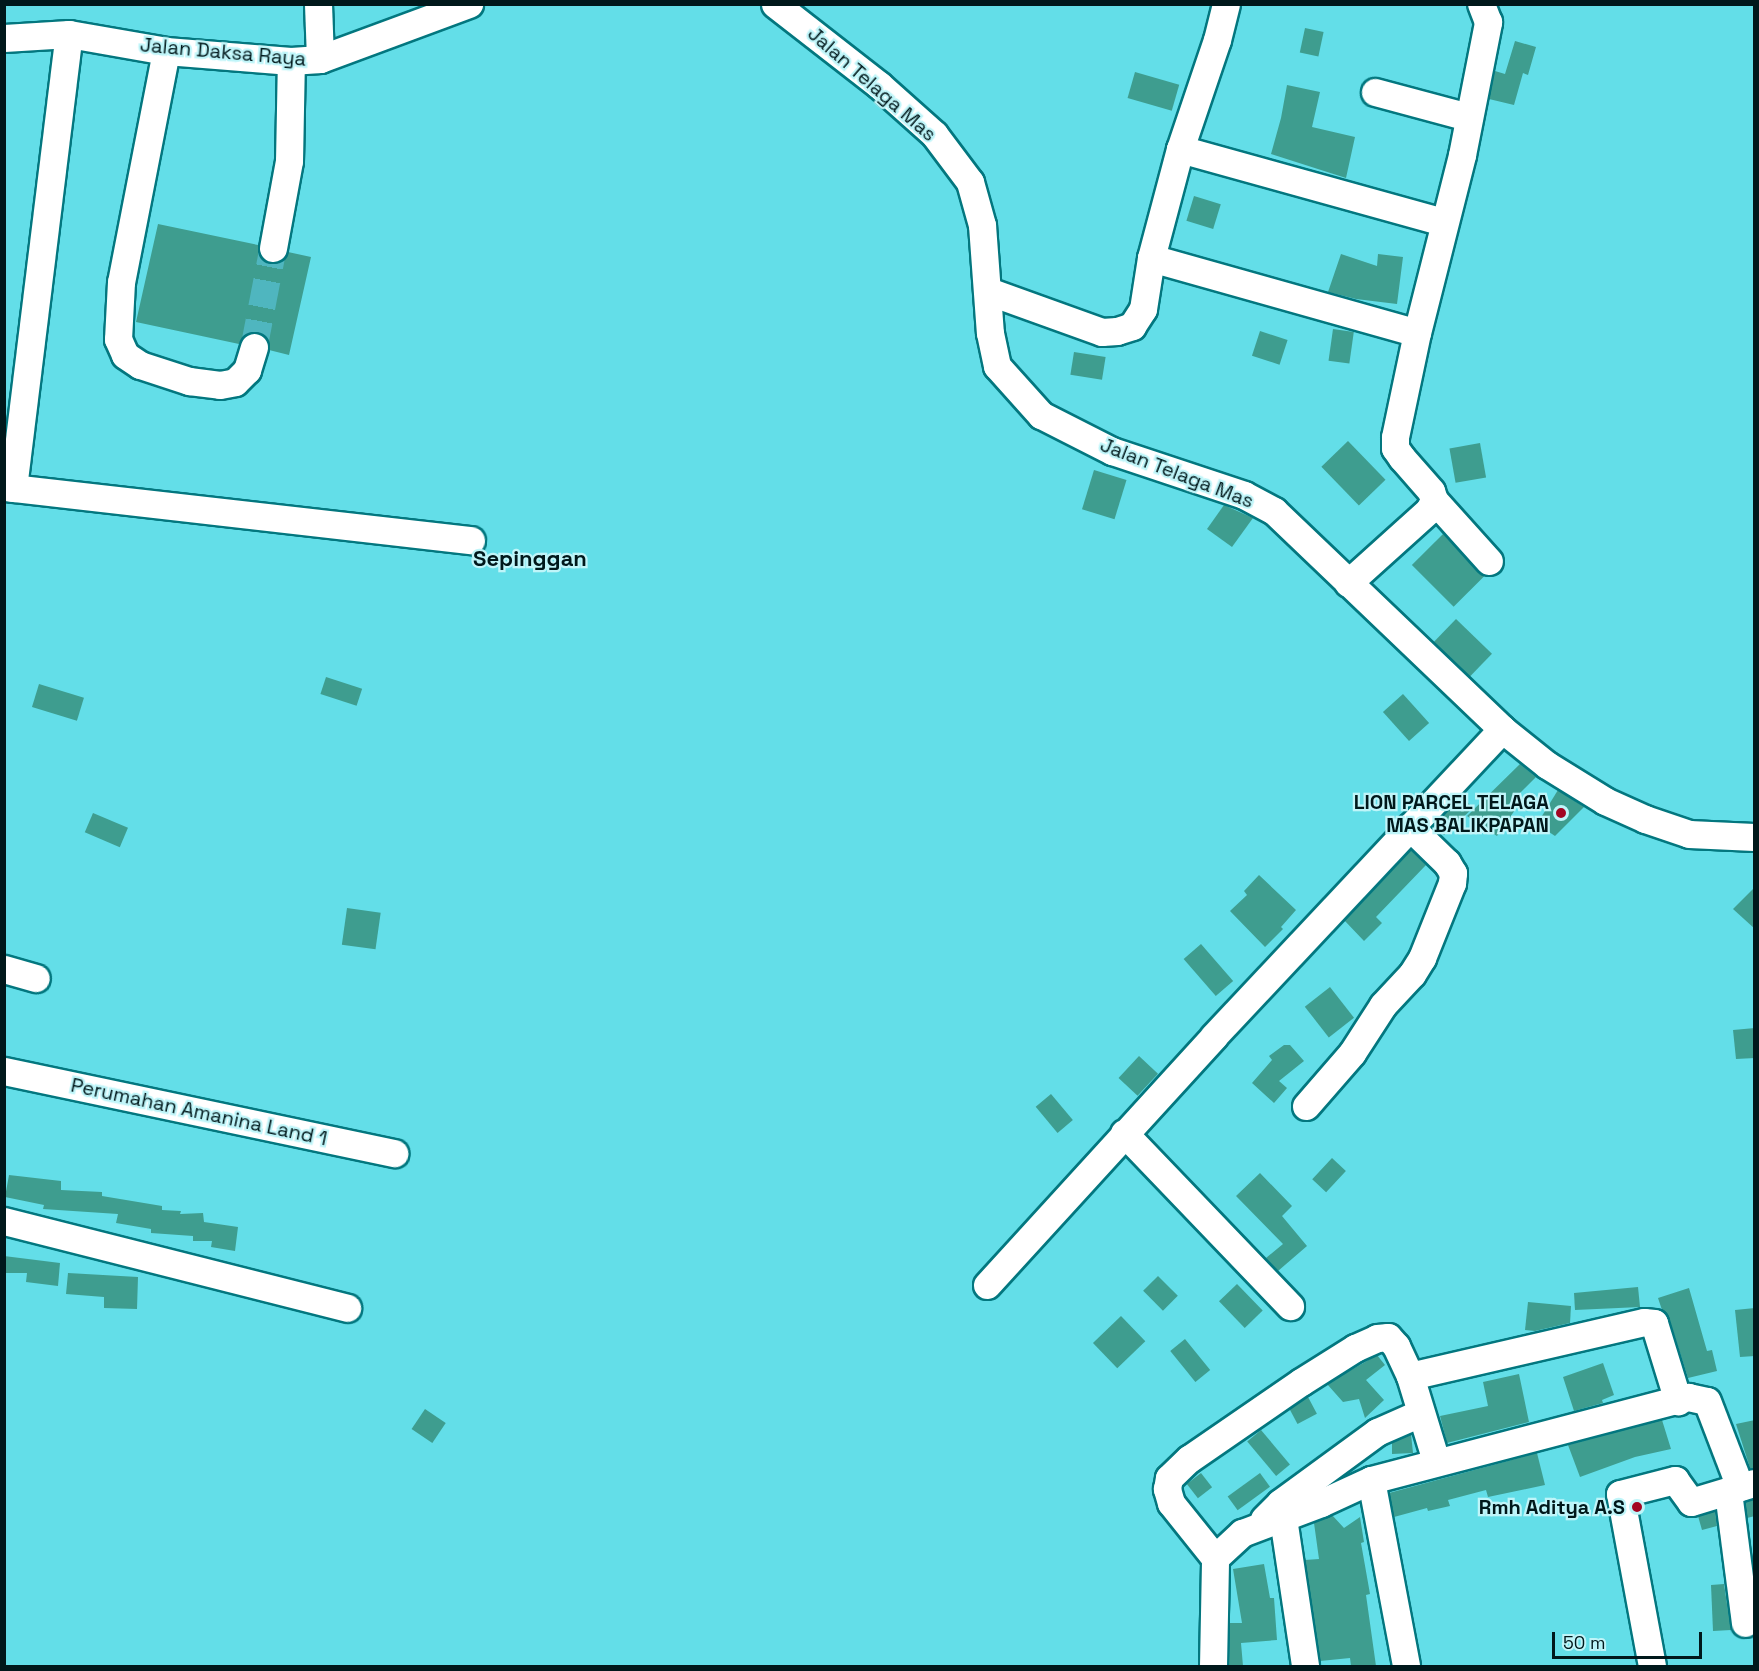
<!DOCTYPE html>
<html>
<head>
<meta charset="utf-8">
<style>
	body { margin:0 }
	#map { position:relative; width:1759px; height:1671px; overflow:hidden; background:#63dee8; font-family:"Space Grotesk",sans-serif }
	div>[style] { position:absolute }
	[style*='--x'] { left:calc(var(--x)*1px); top:calc(var(--y)*1px); width:calc(var(--w)*1px); rotate:calc(var(--a)*1deg) }
	.building>* { inset:0; background:#3e9d8f; transform-origin:0 0 }
	.minor-tunnel>* { height:27px; margin-top:-13.5px; transform-origin:0; background:repeating-linear-gradient(90deg,#4fb6bf 0 27px,transparent 0 41px) }
	.roads { filter:drop-shadow(2px 0 #03777f) drop-shadow(-2px 0 #03777f) drop-shadow(0 2px #03777f) drop-shadow(0 -2px #03777f) }
	.minor>* { height:27px; margin:-13.5px; padding:0 13.5px; transform-origin:13.5px; border-radius:13.5px; background:#fff }
	.dots>* { width:16px; height:16px; translate:-50% -50%; box-sizing:border-box; border:3px solid #bff5f9; border-radius:50% }
	span { translate:-50% -50%; white-space:nowrap; text-align:center; line-height:1.15; -webkit-text-stroke:4.5px #bff5f9; paint-order:stroke }
	.street-label { font-size:20px; color:#00181b }
	.poi-label { font-size:20px; color:#00181b; font-weight:700 }
	.right { translate:-100% -50%; text-align:right }
	.quarter-label { font-size:22px; color:#00181b; font-weight:700 }
	.frame { position:absolute; inset:0; border:6px solid #00181b; pointer-events:none }
	.scale { position:absolute; left:1552px; top:1632px; width:150px; height:27px; box-sizing:border-box; border:3px solid #00181b; border-top:0; padding-left:8px; font-size:18px; line-height:21px; white-space:nowrap; color:#00181b; -webkit-text-stroke:4px #bff5f9; paint-order:stroke }
</style>
</head>
<body>
<div id="map">
	<div class="building">
		<i style="left:1305px;top:28px;width:19px;height:25px;rotate:12deg"></i>
		<i style="clip-path:polygon(1515px 41px,1536px 47px,1528px 75px,1523px 73px,1514px 105px,1489px 99px,1495px 71px,1505px 74px)"></i>
		<i style="left:1135px;top:72px;width:46px;height:27px;rotate:16deg"></i>
		<i style="clip-path:polygon(1287px 85px,1320px 92px,1312px 127px,1355px 137px,1346px 178px,1271px 154px,1281px 118px)"></i>
		<i style="left:1194px;top:196px;width:28px;height:26px;rotate:17deg"></i>
		<i style="clip-path:polygon(158px 224px,258px 245px,258px 254px,270px 263px,279px 263px,288px 252px,311px 257px,289px 355px,269px 350px,266px 337px,258px 332px,244px 335px,239px 344px,136px 322px)"></i>
		<i style="clip-path:polygon(1341px 254px,1377px 266px,1378px 254px,1403px 257px,1397px 304px,1356px 299px,1328px 292px)"></i>
		<i style="left:1333px;top:329px;width:21px;height:32px;rotate:8deg"></i>
		<i style="left:1260px;top:331px;width:29px;height:26px;rotate:18deg"></i>
		<i style="left:1074px;top:352px;width:32px;height:23px;rotate:9deg"></i>
		<i style="left:1348px;top:441px;width:54px;height:37px;rotate:46deg"></i>
		<i style="left:1480px;top:443px;width:35px;height:31px;rotate:80deg"></i>
		<i style="left:1094px;top:470px;width:34px;height:41px;rotate:17deg"></i>
		<i style="clip-path:polygon(1224px 505px,1253px 518px,1232px 547px,1207px 529px)"></i>
		<i style="left:1443px;top:534px;width:59px;height:44px;rotate:45deg"></i>
		<i style="left:1456px;top:619px;width:50px;height:32px;rotate:44deg"></i>
		<i style="left:326px;top:677px;width:38px;height:18px;rotate:18deg"></i>
		<i style="left:39px;top:684px;width:47px;height:24px;rotate:17deg"></i>
		<i style="left:1403px;top:694px;width:39px;height:27px;rotate:48deg"></i>
		<i style="clip-path:polygon(1520px 764px,1536px 777px,1508px 805px,1515px 810px,1497px 836px,1467px 816px)"></i>
		<i style="clip-path:polygon(1558px 790px,1584px 807px,1555px 836px,1537px 824px)"></i>
		<i style="clip-path:polygon(1461px 796px,1473px 808px,1444px 835px,1434px 825px)"></i>
		<i style="left:93px;top:813px;width:38px;height:21px;rotate:23deg"></i>
		<i style="clip-path:polygon(1411px 850px,1426px 865px,1376px 917px,1382px 923px,1364px 941px,1344px 920px)"></i>
		<i style="clip-path:polygon(1259px 875px,1296px 910px,1281px 927px,1283px 929px,1265px 947px,1230px 911px,1247px 895px,1244px 891px)"></i>
		<i style="clip-path:polygon(1755px 887px,1755px 929px,1733px 909px)"></i>
		<i style="left:347px;top:908px;width:34px;height:37px;rotate:8deg"></i>
		<i style="left:1201px;top:944px;width:49px;height:23px;rotate:49deg"></i>
		<i style="left:1330px;top:987px;width:39px;height:32px;rotate:52deg"></i>
		<i style="clip-path:polygon(1755px 1028px,1755px 1058px,1736px 1059px,1733px 1030px)"></i>
		<i style="clip-path:polygon(1284px 1045px,1290px 1045px,1304px 1061px,1279px 1081px,1287px 1088px,1274px 1103px,1252px 1083px,1272px 1060px,1269px 1056px)"></i>
		<i style="left:1139px;top:1056px;width:26px;height:30px;rotate:43deg"></i>
		<i style="left:1051px;top:1094px;width:34px;height:20px;rotate:50deg"></i>
		<i style="left:1332px;top:1158px;width:19px;height:29px;rotate:43deg"></i>
		<i style="clip-path:polygon(1260px 1173px,1292px 1206px,1282px 1216px,1307px 1246px,1278px 1271px,1266px 1258px,1283px 1244px,1236px 1196px)"></i>
		<i style="clip-path:polygon(9px 1175px,61px 1181px,61px 1190px,102px 1192px,102px 1196px,162px 1206px,162px 1210px,181px 1211px,180px 1214px,203px 1213px,204px 1222px,238px 1227px,235px 1251px,211px 1247px,212px 1241px,193px 1241px,193px 1236px,151px 1233px,151px 1229px,116px 1223px,118px 1214px,43px 1209px,44px 1205px,5px 1197px)"></i>
		<i style="clip-path:polygon(4px 1256px,60px 1263px,58px 1286px,26px 1282px,27px 1273px,4px 1273px)"></i>
		<i style="clip-path:polygon(68px 1273px,138px 1277px,137px 1309px,104px 1308px,104px 1297px,66px 1294px)"></i>
		<i style="left:1158px;top:1276px;width:28px;height:21px;rotate:45deg"></i>
		<i style="left:1237px;top:1284px;width:37px;height:25px;rotate:46deg"></i>
		<i style="clip-path:polygon(1638px 1287px,1640px 1307px,1575px 1310px,1574px 1293px)"></i>
		<i style="clip-path:polygon(1689px 1288px,1707px 1351px,1712px 1350px,1717px 1371px,1688px 1378px,1669px 1318px,1662px 1310px,1658px 1298px)"></i>
		<i style="clip-path:polygon(1528px 1302px,1571px 1306px,1570px 1323px,1535px 1331px,1525px 1330px)"></i>
		<i style="clip-path:polygon(1755px 1308px,1755px 1356px,1740px 1357px,1735px 1310px)"></i>
		<i style="left:1121px;top:1316px;width:35px;height:39px;rotate:46deg"></i>
		<i style="left:1185px;top:1339px;width:40px;height:19px;rotate:51deg"></i>
		<i style="clip-path:polygon(1377px 1355px,1385px 1365px,1366px 1380px,1384px 1400px,1365px 1418px,1359px 1399px,1343px 1402px,1327px 1384px)"></i>
		<i style="clip-path:polygon(1603px 1363px,1614px 1395px,1602px 1400px,1603px 1403px,1574px 1411px,1563px 1377px)"></i>
		<i style="clip-path:polygon(1519px 1374px,1529px 1422px,1447px 1443px,1440px 1416px,1488px 1406px,1483px 1382px)"></i>
		<i style="left:1308px;top:1397px;width:19px;height:22px;rotate:62deg"></i>
		<i style="left:425px;top:1409px;width:25px;height:24px;rotate:34deg"></i>
		<i style="clip-path:polygon(1662px 1420px,1671px 1449px,1635px 1457px,1580px 1477px,1568px 1445px)"></i>
		<i style="clip-path:polygon(1755px 1420px,1755px 1468px,1750px 1468px,1736px 1424px)"></i>
		<i style="left:1261px;top:1430px;width:45px;height:18px;rotate:50deg"></i>
		<i style="clip-path:polygon(1411px 1434px,1413px 1453px,1392px 1454px,1392px 1442px)"></i>
		<i style="clip-path:polygon(1537px 1453px,1545px 1485px,1488px 1497px,1486px 1490px,1448px 1500px,1450px 1506px,1428px 1511px,1427px 1508px,1394px 1517px,1389px 1493px)"></i>
		<i style="left:1201px;top:1473px;width:18px;height:18px;rotate:52deg"></i>
		<i style="left:1260px;top:1473px;width:17px;height:40px;rotate:54deg"></i>
		<i style="clip-path:polygon(1755px 1499px,1755px 1516px,1747px 1518px,1745px 1502px)"></i>
		<i style="clip-path:polygon(1715px 1511px,1717px 1526px,1702px 1530px,1698px 1516px)"></i>
		<i style="clip-path:polygon(1332px 1515px,1344px 1528px,1360px 1517px,1364px 1542px,1361px 1543px,1370px 1594px,1366px 1595px,1376px 1666px,1351px 1666px,1350px 1658px,1320px 1661px,1305px 1560px,1319px 1559px,1314px 1523px)"></i>
		<i style="clip-path:polygon(1264px 1564px,1270px 1598px,1274px 1598px,1277px 1640px,1241px 1643px,1243px 1666px,1229px 1666px,1230px 1623px,1242px 1623px,1233px 1569px)"></i>
		<i style="clip-path:polygon(1724px 1584px,1731px 1630px,1713px 1631px,1711px 1585px)"></i>
	</div>
	<div class="minor-tunnel">
		<i style="--x:254;--y:347;--w:101;--a:-79.1"></i>
	</div>
	<div class="roads">
		<div class="minor">
			<i style="--x:318;--y:4;--w:55;--a:87.9"></i>
			<i style="--x:775;--y:4;--w:132;--a:37.9"></i>
			<i style="--x:879;--y:85;--w:74;--a:41.7"></i>
			<i style="--x:934;--y:134;--w:60;--a:53.1"></i>
			<i style="--x:970;--y:182;--w:45;--a:74.4"></i>
			<i style="--x:982;--y:225;--w:108;--a:85.8"></i>
			<i style="--x:990;--y:333;--w:34;--a:78"></i>
			<i style="--x:997;--y:366;--w:66;--a:48.1"></i>
			<i style="--x:1041;--y:415;--w:80;--a:26.9"></i>
			<i style="--x:1112;--y:451;--w:139;--a:18.4"></i>
			<i style="--x:1244;--y:495;--w:34;--a:28"></i>
			<i style="--x:1274;--y:511;--w:315;--a:43.7"></i>
			<i style="--x:1502;--y:729;--w:58;--a:38.7"></i>
			<i style="--x:1547;--y:765;--w:68;--a:31.8"></i>
			<i style="--x:1605;--y:801;--w:44;--a:24.2"></i>
			<i style="--x:1645;--y:819;--w:46;--a:18.8"></i>
			<i style="--x:1689;--y:834;--w:65;--a:2.6"></i>
			<i style="--x:4;--y:38;--w:65;--a:-3.5"></i>
			<i style="--x:69;--y:34;--w:98;--a:9.9"></i>
			<i style="--x:166;--y:51;--w:125;--a:4.6"></i>
			<i style="--x:291;--y:61;--w:29;--a:-4"></i>
			<i style="--x:320;--y:59;--w:159;--a:-20.3"></i>
			<i style="--x:166;--y:51;--w:235;--a:101"></i>
			<i style="--x:121;--y:282;--w:57;--a:93"></i>
			<i style="--x:118;--y:339;--w:17;--a:66"></i>
			<i style="--x:125;--y:355;--w:18;--a:34"></i>
			<i style="--x:140;--y:365;--w:52;--a:18.1"></i>
			<i style="--x:189;--y:381;--w:31;--a:7"></i>
			<i style="--x:220;--y:385;--w:15;--a:-11"></i>
			<i style="--x:235;--y:382;--w:17;--a:-45"></i>
			<i style="--x:247;--y:370;--w:24;--a:-73"></i>
			<i style="--x:1375;--y:92;--w:96;--a:15"></i>
			<i style="--x:1180;--y:149;--w:274;--a:15.5"></i>
			<i style="--x:273;--y:248;--w:88;--a:-79.6"></i>
			<i style="--x:289;--y:161;--w:100;--a:-88.9"></i>
			<i style="--x:1151;--y:258;--w:113;--a:-75.1"></i>
			<i style="--x:1180;--y:149;--w:115;--a:-71.3"></i>
			<i style="--x:1217;--y:40;--w:37;--a:-76"></i>
			<i style="--x:988;--y:291;--w:121;--a:19.8"></i>
			<i style="--x:1102;--y:332;--w:15;--a:-4"></i>
			<i style="--x:1117;--y:331;--w:16;--a:-18"></i>
			<i style="--x:1132;--y:326;--w:20;--a:-57"></i>
			<i style="--x:1143;--y:309;--w:52;--a:-81.1"></i>
			<i style="--x:1151;--y:258;--w:276;--a:15.7"></i>
			<i style="--x:4;--y:487;--w:470;--a:6.5"></i>
			<i style="--x:13;--y:488;--w:457;--a:-83"></i>
			<i style="--x:1434;--y:500;--w:82;--a:48"></i>
			<i style="--x:1348;--y:583;--w:109;--a:-42"></i>
			<i style="--x:1429;--y:510;--w:11;--a:-63"></i>
			<i style="--x:1434;--y:500;--w:9;--a:-108"></i>
			<i style="--x:1431;--y:491;--w:44;--a:-131.3"></i>
			<i style="--x:1402;--y:458;--w:12;--a:-125"></i>
			<i style="--x:1395;--y:448;--w:11;--a:-90"></i>
			<i style="--x:1395;--y:437;--w:106;--a:-78.1"></i>
			<i style="--x:1417;--y:333;--w:184;--a:-75.8"></i>
			<i style="--x:1462;--y:155;--w:136;--a:-78.9"></i>
			<i style="--x:1488;--y:22;--w:19;--a:-111"></i>
			<i style="--x:4;--y:969;--w:33;--a:16"></i>
			<i style="--x:4;--y:1071;--w:399;--a:11.9"></i>
			<i style="--x:1306;--y:1106;--w:70;--a:-49"></i>
			<i style="--x:1352;--y:1053;--w:57;--a:-57.1"></i>
			<i style="--x:1383;--y:1005;--w:42;--a:-46.9"></i>
			<i style="--x:1412;--y:974;--w:19;--a:-58"></i>
			<i style="--x:1422;--y:958;--w:81;--a:-68.2"></i>
			<i style="--x:1452;--y:883;--w:10;--a:-84"></i>
			<i style="--x:1453;--y:873;--w:12;--a:-121"></i>
			<i style="--x:1447;--y:863;--w:52;--a:-135.8"></i>
			<i style="--x:1124;--y:1133;--w:240;--a:46.2"></i>
			<i style="--x:4;--y:1221;--w:354;--a:14.2"></i>
			<i style="--x:987;--y:1285;--w:337;--a:-47.6"></i>
			<i style="--x:1214;--y:1036;--w:421;--a:-46.8"></i>
			<i style="--x:1410;--y:1376;--w:240;--a:-13"></i>
			<i style="--x:1644;--y:1322;--w:10;--a:6"></i>
			<i style="--x:1654;--y:1323;--w:82;--a:72.9"></i>
			<i style="--x:1371;--y:1480;--w:189;--a:79.3"></i>
			<i style="--x:1728;--y:1492;--w:132;--a:82.6"></i>
			<i style="--x:1283;--y:1518;--w:150;--a:81.5"></i>
			<i style="--x:1264;--y:1519;--w:23;--a:-45"></i>
			<i style="--x:1280;--y:1503;--w:120;--a:-36.2"></i>
			<i style="--x:1377;--y:1432;--w:47;--a:-23.8"></i>
			<i style="--x:1215;--y:1558;--w:70;--a:-128.7"></i>
			<i style="--x:1171;--y:1503;--w:15;--a:-106"></i>
			<i style="--x:1167;--y:1489;--w:11;--a:-80"></i>
			<i style="--x:1169;--y:1478;--w:28;--a:-44"></i>
			<i style="--x:1189;--y:1459;--w:136;--a:-34.5"></i>
			<i style="--x:1301;--y:1382;--w:64;--a:-32.2"></i>
			<i style="--x:1355;--y:1348;--w:24;--a:-24"></i>
			<i style="--x:1377;--y:1338;--w:11;--a:-5"></i>
			<i style="--x:1388;--y:1337;--w:12;--a:48"></i>
			<i style="--x:1396;--y:1346;--w:33;--a:65"></i>
			<i style="--x:1410;--y:1376;--w:89;--a:73"></i>
			<i style="--x:1213;--y:1666;--w:108;--a:-88.9"></i>
			<i style="--x:1215;--y:1558;--w:37;--a:-43"></i>
			<i style="--x:1242;--y:1533;--w:85;--a:-20.8"></i>
			<i style="--x:1321;--y:1503;--w:55;--a:-24.7"></i>
			<i style="--x:1371;--y:1480;--w:328;--a:-14.7"></i>
			<i style="--x:1688;--y:1397;--w:19;--a:12"></i>
			<i style="--x:1707;--y:1401;--w:92;--a:69"></i>
			<i style="--x:1652;--y:1666;--w:175;--a:-100.5"></i>
			<i style="--x:1620;--y:1494;--w:57;--a:-14.3"></i>
			<i style="--x:1675;--y:1480;--w:27;--a:54"></i>
			<i style="--x:1691;--y:1502;--w:66;--a:-16.8"></i>
		</div>
	</div>
	<div class="dots">
		<i style="left:1561px;top:813px;background:#a30522"></i>
		<i style="left:1637px;top:1507px;background:#a30522"></i>
	</div>
	<div class="street-label">
		<span style="left:223px;top:52px;rotate:5deg">Jalan Daksa Raya</span>
		<span style="left:872px;top:84px;rotate:41deg">Jalan Telaga Mas</span>
		<span style="left:1177px;top:473px;rotate:21deg">Jalan Telaga Mas</span>
		<span style="left:199px;top:1112px;rotate:12deg">Perumahan Amanina Land 1</span>
	</div>
	<div class="poi-label">
		<span class="right" style="left:1549px;top:814px">LION PARCEL TELAGA<br>MAS BALIKPAPAN</span>
		<span class="right" style="left:1625px;top:1507px">Rmh Aditya A.S</span>
	</div>
	<div class="quarter-label">
		<span style="left:530px;top:559px">Sepinggan</span>
	</div>
	<div class="frame"></div>
	<div class="scale">50 m</div>
</div>
</body>
</html>
